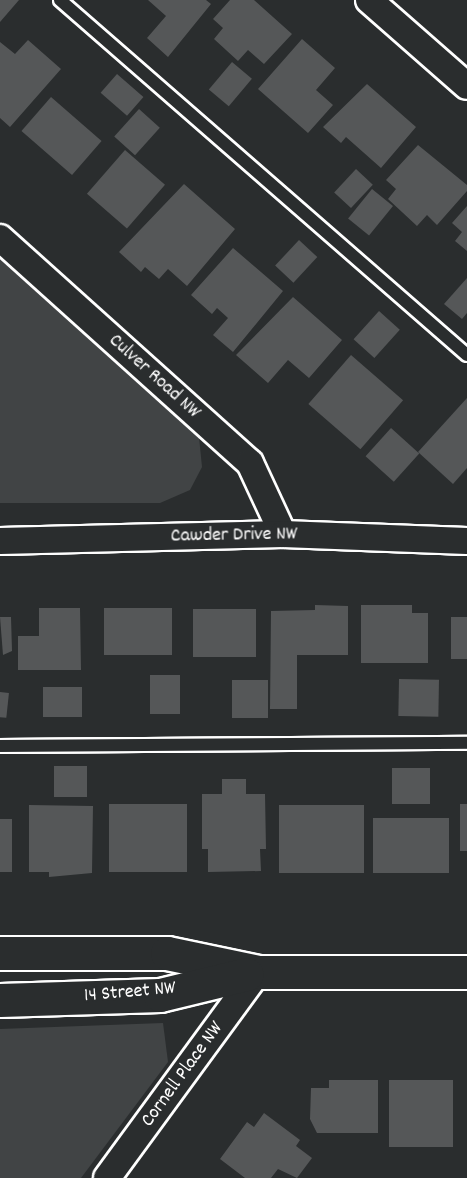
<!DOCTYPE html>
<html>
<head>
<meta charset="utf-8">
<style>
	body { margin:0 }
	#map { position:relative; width:467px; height:1178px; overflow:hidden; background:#2a2d2e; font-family:Dekko,sans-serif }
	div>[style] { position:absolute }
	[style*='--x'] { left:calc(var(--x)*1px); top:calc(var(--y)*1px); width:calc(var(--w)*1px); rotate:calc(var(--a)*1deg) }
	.green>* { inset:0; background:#414445 }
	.building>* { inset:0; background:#555758; transform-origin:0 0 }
	.roads { filter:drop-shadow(2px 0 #fff) drop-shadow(-2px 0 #fff) drop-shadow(0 2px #fff) drop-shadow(0 -2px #fff) }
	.service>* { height:12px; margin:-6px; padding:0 6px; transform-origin:6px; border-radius:6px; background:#2a2d2e }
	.minor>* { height:26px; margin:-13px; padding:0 13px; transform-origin:13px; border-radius:13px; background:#2a2d2e }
	.secondary>* { height:33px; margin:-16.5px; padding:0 16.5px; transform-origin:16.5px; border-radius:16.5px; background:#2a2d2e }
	span { translate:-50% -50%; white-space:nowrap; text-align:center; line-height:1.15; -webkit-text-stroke:4.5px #2a2d2e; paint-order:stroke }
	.street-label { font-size:20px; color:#fff }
</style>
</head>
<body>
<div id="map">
	<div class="green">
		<i style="clip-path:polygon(0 258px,199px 437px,202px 467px,190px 490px,160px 503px,0 503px)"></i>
		<i style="clip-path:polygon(163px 1023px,168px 1062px,81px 1178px,0 1178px,0 1029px)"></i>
	</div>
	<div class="building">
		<i style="clip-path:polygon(0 0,19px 0,0 22px)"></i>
		<i style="clip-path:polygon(148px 0,206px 0,211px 4px,168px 57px,147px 38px,166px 16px)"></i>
		<i style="clip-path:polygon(230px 0,254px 0,292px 34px,264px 64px,248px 50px,238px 61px,214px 39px,223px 28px,213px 19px)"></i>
		<i style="clip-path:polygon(302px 39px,335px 68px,316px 90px,333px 105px,308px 133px,258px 89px)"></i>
		<i style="clip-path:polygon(28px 40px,61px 69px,10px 127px,0 118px,0 42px,15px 54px)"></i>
		<i style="left:232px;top:62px;width:26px;height:36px;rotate:40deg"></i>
		<i style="left:117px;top:74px;width:35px;height:25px;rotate:41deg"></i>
		<i style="clip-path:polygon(367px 84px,416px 127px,381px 168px,346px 137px,341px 143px,323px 127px)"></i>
		<i style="left:51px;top:97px;width:67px;height:45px;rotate:41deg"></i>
		<i style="left:139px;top:109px;width:28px;height:37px;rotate:42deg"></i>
		<i style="clip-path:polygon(418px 145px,467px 185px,467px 191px,437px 225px,427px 215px,417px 226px,388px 199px,396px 189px,386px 180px)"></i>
		<i style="left:125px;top:150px;width:53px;height:58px;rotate:41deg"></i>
		<i style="left:356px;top:169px;width:23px;height:32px;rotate:43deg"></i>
		<i style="clip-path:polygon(184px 184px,235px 229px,187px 286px,168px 269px,159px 279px,145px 267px,141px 272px,119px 252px)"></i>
		<i style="left:372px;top:189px;width:27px;height:38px;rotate:39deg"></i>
		<i style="clip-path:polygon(467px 206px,467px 251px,455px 241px,462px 232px,452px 223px)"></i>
		<i style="left:299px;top:240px;width:25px;height:35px;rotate:43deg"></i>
		<i style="clip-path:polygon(233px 248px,283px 291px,233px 352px,213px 335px,228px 318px,217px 308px,212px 314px,191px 295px)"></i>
		<i style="clip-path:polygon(467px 278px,467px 313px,462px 319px,444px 304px)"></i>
		<i style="clip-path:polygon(293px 297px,342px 340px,309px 378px,288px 360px,268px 383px,236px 355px)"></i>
		<i style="left:379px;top:311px;width:28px;height:38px;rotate:42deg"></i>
		<i style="left:351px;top:355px;width:69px;height:65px;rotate:41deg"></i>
		<i style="clip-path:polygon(467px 398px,467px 468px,453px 484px,418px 452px)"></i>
		<i style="left:391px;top:428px;width:38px;height:38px;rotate:42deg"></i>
		<i style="clip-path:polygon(315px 605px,348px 606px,348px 655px,297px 655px,297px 709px,270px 709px,271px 611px,315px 610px)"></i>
		<i style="clip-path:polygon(361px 605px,412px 605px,412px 613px,428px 613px,428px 663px,361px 663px)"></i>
		<i style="clip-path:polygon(39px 608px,80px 608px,81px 670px,18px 670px,18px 636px,39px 636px)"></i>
		<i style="left:172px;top:608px;width:47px;height:68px;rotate:90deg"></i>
		<i style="left:193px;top:609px;width:63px;height:48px"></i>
		<i style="clip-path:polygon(0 617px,11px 617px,12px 651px,3px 655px)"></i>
		<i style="left:451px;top:617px;width:16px;height:42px"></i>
		<i style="left:150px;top:675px;width:30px;height:39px"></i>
		<i style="left:399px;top:679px;width:40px;height:37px;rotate:1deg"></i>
		<i style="left:232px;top:680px;width:36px;height:38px"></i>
		<i style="left:43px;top:687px;width:39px;height:30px"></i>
		<i style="left:0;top:692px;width:9px;height:25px;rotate:6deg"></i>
		<i style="left:54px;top:766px;width:33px;height:31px"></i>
		<i style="left:392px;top:768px;width:38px;height:36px"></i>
		<i style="clip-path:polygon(222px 779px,246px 779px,246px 794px,265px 794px,266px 849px,260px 849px,261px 871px,208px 872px,208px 849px,202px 849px,202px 794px,222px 794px)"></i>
		<i style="left:109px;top:804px;width:78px;height:68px"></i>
		<i style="left:460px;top:804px;width:7px;height:47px"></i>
		<i style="clip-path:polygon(29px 805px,93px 806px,92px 873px,49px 877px,49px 872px,29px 872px)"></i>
		<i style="left:364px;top:805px;width:68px;height:85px;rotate:90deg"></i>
		<i style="left:373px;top:818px;width:76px;height:55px"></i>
		<i style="left:0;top:819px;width:12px;height:53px"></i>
		<i style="clip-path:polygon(329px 1080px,378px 1080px,378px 1133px,317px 1133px,310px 1119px,311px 1088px,329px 1088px)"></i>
		<i style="left:389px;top:1080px;width:64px;height:67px"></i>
		<i style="clip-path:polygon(264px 1113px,300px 1140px,296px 1146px,312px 1158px,297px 1178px,278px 1169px,271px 1178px,245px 1178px,220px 1159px,247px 1122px,254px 1127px)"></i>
	</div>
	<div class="roads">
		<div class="service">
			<i style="--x:60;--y:0;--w:540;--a:41.1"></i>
			<i style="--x:0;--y:746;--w:467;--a:-0.4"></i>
		</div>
		<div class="minor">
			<i style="--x:369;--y:0;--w:130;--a:41.3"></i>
			<i style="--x:0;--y:238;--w:336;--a:42"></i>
			<i style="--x:250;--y:463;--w:78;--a:65.1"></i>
			<i style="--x:0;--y:541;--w:283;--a:-1.4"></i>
			<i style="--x:283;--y:534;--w:184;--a:2.2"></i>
			<i style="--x:107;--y:1178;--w:255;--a:-53.8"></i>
		</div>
		<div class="secondary">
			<i style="--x:0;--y:953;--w:167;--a:0"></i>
			<i style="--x:167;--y:953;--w:93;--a:11.8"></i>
			<i style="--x:258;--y:972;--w:209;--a:0"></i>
			<i style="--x:0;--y:1000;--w:160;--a:-1.8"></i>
			<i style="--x:160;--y:995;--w:89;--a:-13.6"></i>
		</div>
	</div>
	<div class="street-label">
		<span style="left:154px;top:377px;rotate:42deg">Culver Road NW</span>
		<span style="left:234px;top:536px;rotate:-1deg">Cawder Drive NW</span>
		<span style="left:130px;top:993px;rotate:-5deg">14 Street NW</span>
		<span style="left:183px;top:1075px;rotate:-54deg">Cornell Place NW</span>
	</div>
</div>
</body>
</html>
